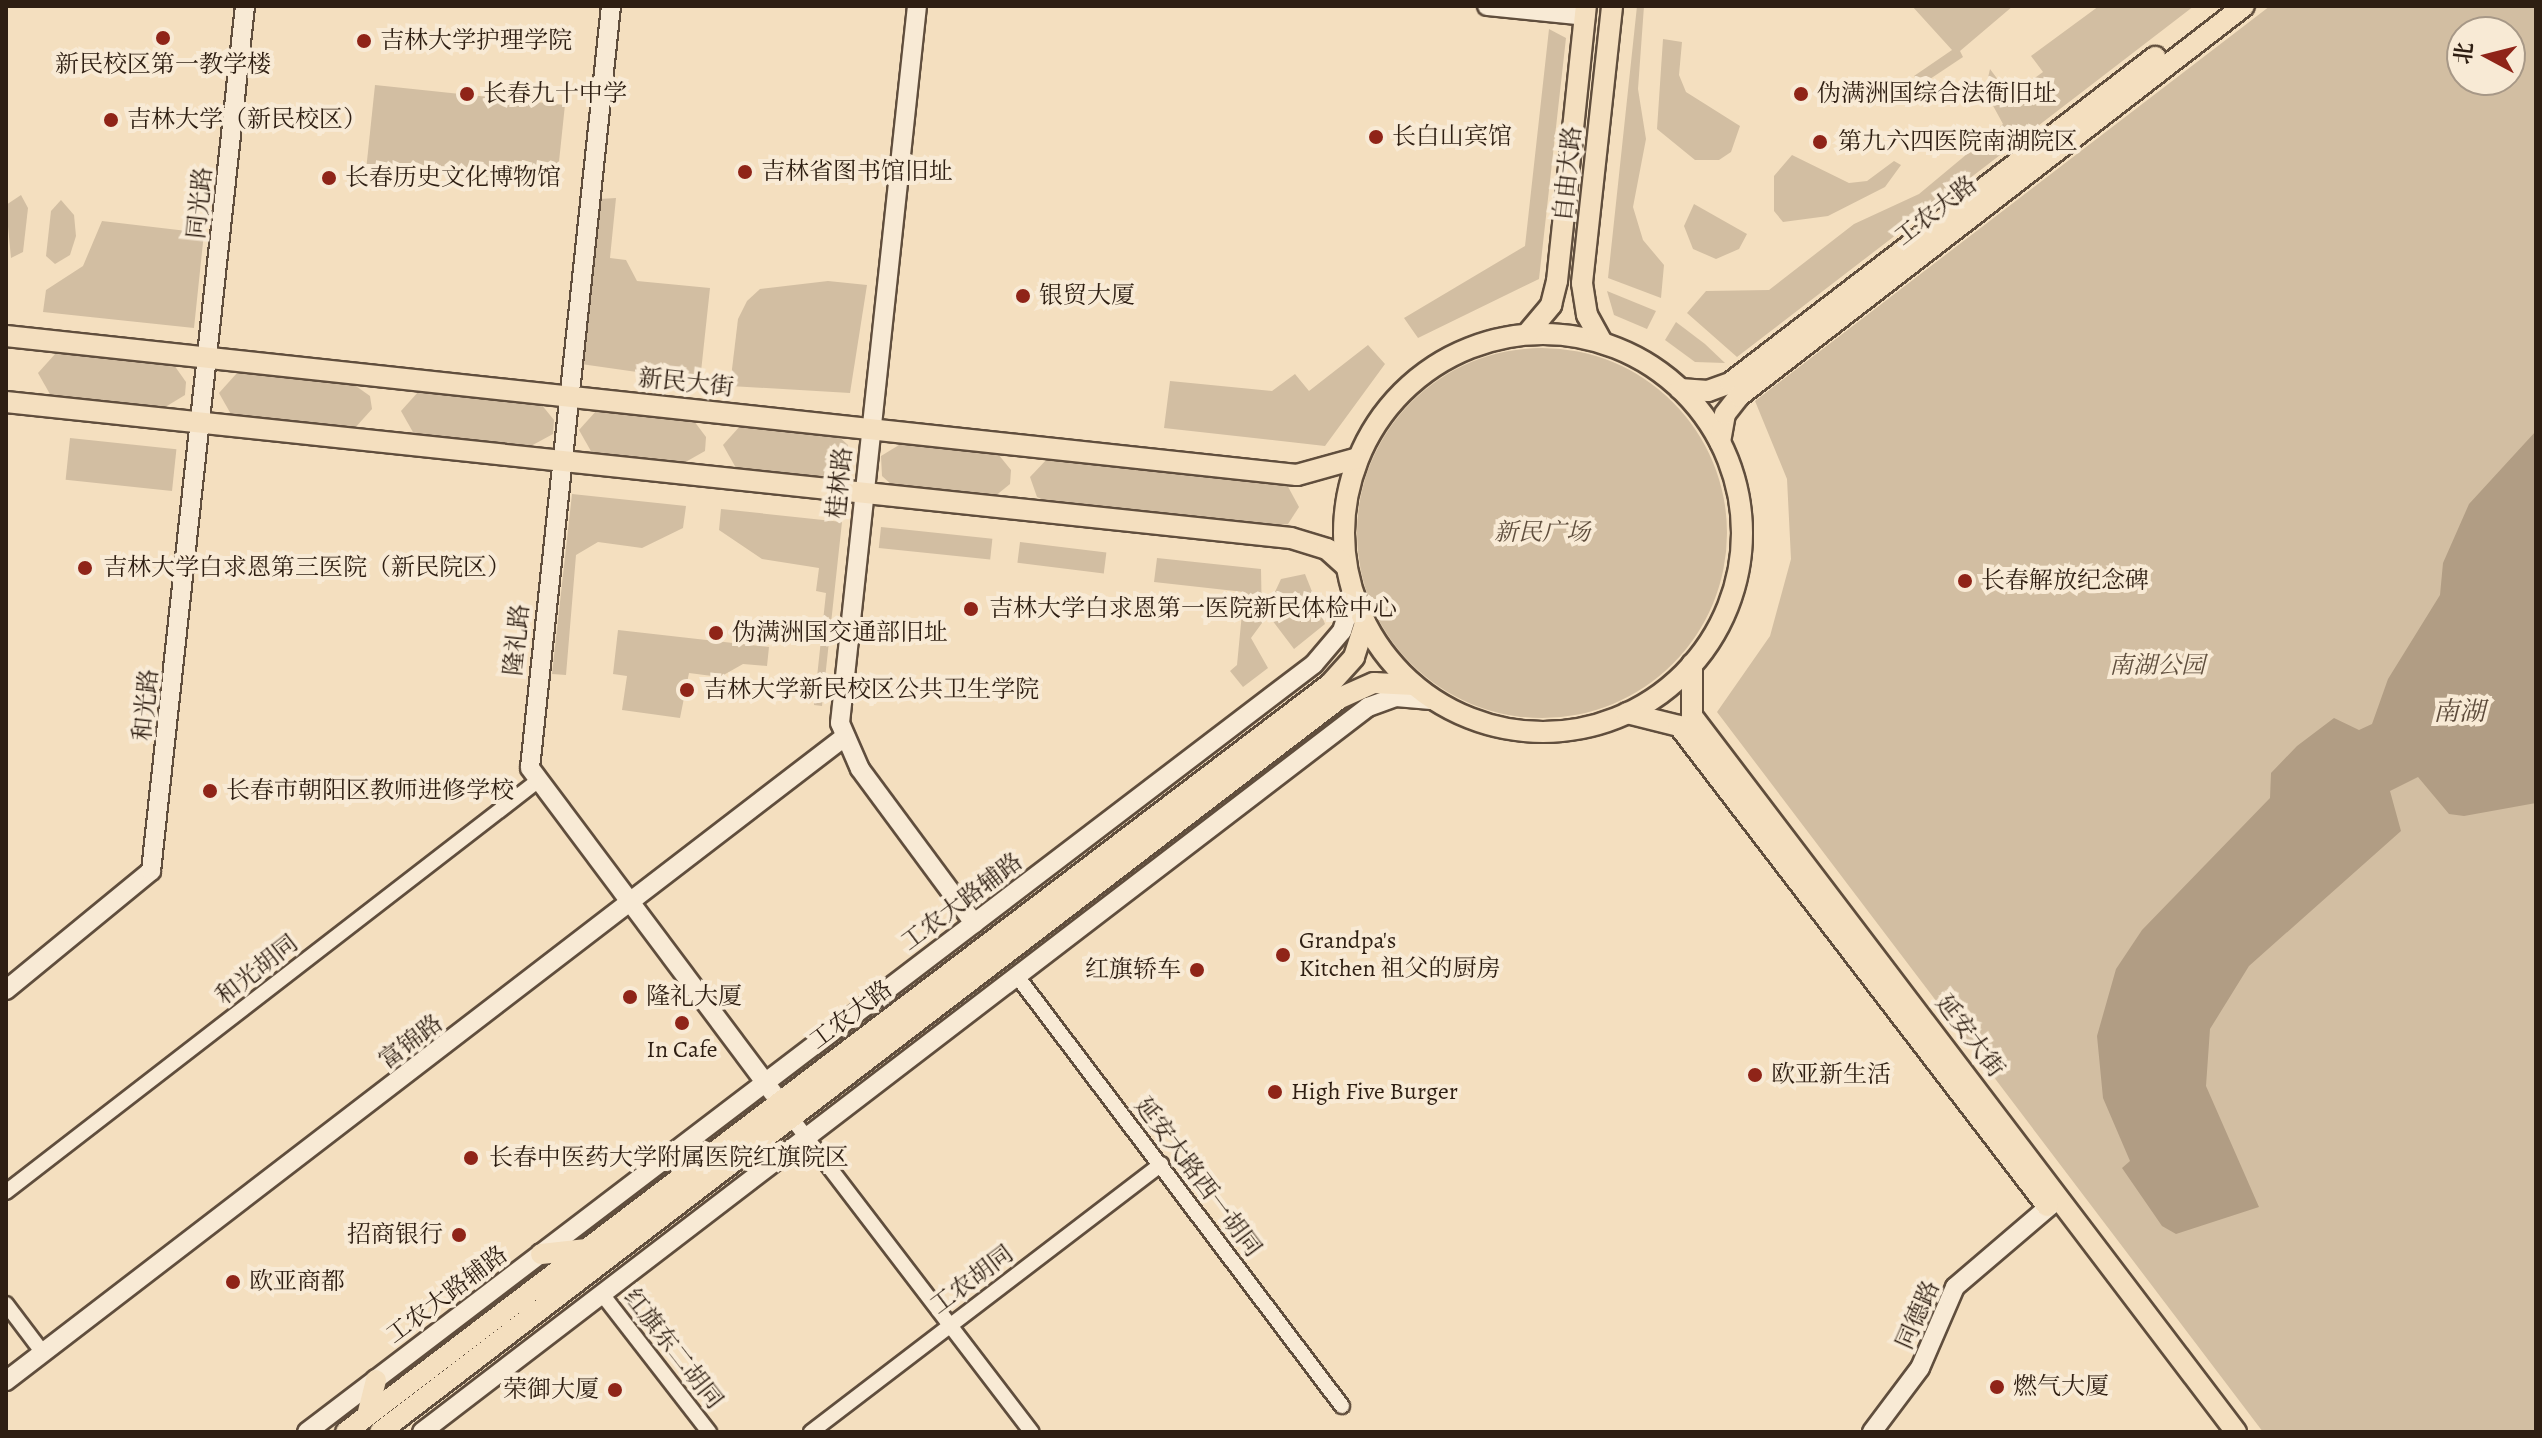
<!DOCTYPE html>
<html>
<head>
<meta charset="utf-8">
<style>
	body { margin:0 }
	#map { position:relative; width:2542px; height:1438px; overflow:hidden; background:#f4dfbf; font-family:Alegreya,"Noto Serif SC",serif }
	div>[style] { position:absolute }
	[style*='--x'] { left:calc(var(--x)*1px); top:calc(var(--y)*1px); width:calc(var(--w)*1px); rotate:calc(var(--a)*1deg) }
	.green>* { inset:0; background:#d2bea2; transform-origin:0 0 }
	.round { border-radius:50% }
	.water>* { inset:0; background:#b19d84 }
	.roads { filter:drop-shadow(2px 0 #604e3d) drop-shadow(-2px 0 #604e3d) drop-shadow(0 2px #604e3d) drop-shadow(0 -2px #604e3d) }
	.street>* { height:14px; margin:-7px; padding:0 7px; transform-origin:7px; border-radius:7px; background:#f8ead5 }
	.secondary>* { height:18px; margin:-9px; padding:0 9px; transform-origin:9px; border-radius:9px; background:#f8ead5 }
	.primary>* { height:20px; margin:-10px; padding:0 10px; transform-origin:10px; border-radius:10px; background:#f4dfbf }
	.primary>.ring { margin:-10px; padding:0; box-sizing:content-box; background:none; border:20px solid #f4dfbf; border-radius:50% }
	.dots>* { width:22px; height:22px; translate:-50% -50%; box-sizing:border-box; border:4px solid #f8ead5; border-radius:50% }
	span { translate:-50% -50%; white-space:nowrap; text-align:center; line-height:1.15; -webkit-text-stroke:8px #f8ead5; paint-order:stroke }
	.poi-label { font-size:24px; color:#2e1e12 }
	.left { translate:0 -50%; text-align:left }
	.right { translate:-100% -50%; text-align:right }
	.street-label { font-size:24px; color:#2e1e12 }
	.park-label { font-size:24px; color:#5f4e3d; font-style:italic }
	.water-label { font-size:26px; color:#5c4a3a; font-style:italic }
	.frame { position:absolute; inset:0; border:8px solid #2e1e12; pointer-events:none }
	.north { position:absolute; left:2446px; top:16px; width:80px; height:80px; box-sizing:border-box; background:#f8ead5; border:2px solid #a79887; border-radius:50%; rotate:277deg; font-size:22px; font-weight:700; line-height:32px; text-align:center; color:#2e1e12 }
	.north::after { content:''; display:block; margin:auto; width:28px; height:36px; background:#8f2418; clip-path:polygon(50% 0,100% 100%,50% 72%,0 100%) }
</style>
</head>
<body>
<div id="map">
	<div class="green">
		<i style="clip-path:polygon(1637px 6px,1644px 6px,1638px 89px,1646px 139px,1633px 207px,1643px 240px,1664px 265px,1661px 298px,1608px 278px)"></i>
		<i style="clip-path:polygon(1912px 6px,2013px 6px,1960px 51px,1963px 57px,1924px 83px,1914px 76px,1952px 50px)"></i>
		<i style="clip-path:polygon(2099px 6px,2194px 6px,1737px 357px,1687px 313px,1706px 291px,1769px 290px,1854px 224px,1919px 194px,2003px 124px,1985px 91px,1990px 69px,2010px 96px,2043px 72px,2031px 56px)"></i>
		<i style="clip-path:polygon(evenodd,2270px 6px,2536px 6px,2536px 1432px,2263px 1432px,1717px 712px,1770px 636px,1791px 559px,1787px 479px,1755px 401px,2270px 6px,2462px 32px,2510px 32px,2510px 80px,2462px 80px,2462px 32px)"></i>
		<i style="clip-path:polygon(1549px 29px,1566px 38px,1539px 279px,1418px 338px,1404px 318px,1525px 246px)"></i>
		<i style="clip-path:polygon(1663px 39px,1682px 42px,1679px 75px,1686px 92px,1740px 126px,1731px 152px,1719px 160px,1695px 160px,1657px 129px)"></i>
		<i style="left:375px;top:85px;width:191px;height:81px;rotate:6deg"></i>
		<i style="clip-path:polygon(1792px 155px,1849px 183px,1867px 181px,1894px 161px,1901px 165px,1885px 187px,1828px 216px,1783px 222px,1774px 211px,1774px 176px)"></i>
		<i style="clip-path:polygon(21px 195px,28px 208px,23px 252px,11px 258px,6px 205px)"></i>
		<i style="clip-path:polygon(616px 198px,610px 258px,626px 260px,637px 281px,710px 288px,700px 381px,581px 364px,599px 199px)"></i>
		<i style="clip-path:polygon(61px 200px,74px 215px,76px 236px,70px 255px,55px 264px,46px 256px,51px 211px)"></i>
		<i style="clip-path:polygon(1694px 204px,1747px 234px,1739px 249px,1716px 259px,1693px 249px,1684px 226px)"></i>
		<i style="clip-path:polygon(102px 221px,204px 233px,194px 328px,43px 312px,46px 290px,83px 266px)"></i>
		<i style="clip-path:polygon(828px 281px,867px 285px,850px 393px,730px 386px,738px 319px,747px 301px,760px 289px)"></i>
		<i style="clip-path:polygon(1607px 291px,1656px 311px,1647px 329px,1614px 315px)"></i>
		<i style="clip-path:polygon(1676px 322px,1705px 344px,1725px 363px,1695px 362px,1665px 340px)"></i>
		<i style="clip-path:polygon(1368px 345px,1385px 364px,1325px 446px,1164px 428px,1170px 381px,1272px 391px,1295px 374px,1309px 391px)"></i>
		<i class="round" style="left:1357px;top:348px;width:370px;height:370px"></i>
		<i style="clip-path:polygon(56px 353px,174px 365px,186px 382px,185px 395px,162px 409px,51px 396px,38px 373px)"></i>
		<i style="clip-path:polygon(237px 373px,353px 384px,370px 396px,372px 409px,354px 429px,232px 416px,219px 393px)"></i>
		<i style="clip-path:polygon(419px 391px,541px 404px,554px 420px,553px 434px,529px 447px,414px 434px,401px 411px)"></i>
		<i style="clip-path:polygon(597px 410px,694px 421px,706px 437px,705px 451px,682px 464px,592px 453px,579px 430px)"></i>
		<i style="clip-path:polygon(741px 425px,838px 436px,848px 445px,849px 466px,826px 479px,736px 468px,723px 445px)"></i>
		<i style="left:70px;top:438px;width:107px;height:42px;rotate:6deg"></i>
		<i style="clip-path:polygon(904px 442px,998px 454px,1011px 470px,1010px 484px,994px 497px,892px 485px,882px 476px,881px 456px)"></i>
		<i style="clip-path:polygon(1048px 458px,1286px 483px,1299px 507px,1288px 524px,1274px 526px,1050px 503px,1037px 497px,1030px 477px)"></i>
		<i style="clip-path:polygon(572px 494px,686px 506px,683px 528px,642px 548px,598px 542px,576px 555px,566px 675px,552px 674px)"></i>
		<i style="clip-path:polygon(721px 509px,842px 522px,822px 706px,814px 705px,826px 593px,816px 591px,819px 568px,762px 559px,719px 530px)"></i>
		<i style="left:881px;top:527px;width:112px;height:21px;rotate:6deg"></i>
		<i style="left:1020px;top:542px;width:87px;height:21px;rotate:7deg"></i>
		<i style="clip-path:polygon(1157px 558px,1261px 569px,1262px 623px,1251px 638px,1268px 668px,1243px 687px,1230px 671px,1237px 665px,1244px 592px,1154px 582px)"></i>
		<i style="clip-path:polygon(1305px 574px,1325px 624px,1294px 649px,1272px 620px,1282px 604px,1274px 594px,1281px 579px)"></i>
		<i style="clip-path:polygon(618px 630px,769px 647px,767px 666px,743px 664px,720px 677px,689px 673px,680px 718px,622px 710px,627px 676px,613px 674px)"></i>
	</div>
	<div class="water">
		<i style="clip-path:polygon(2536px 431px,2536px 803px,2464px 816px,2449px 814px,2418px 777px,2390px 791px,2401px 831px,2249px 966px,2210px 1029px,2206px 1086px,2259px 1207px,2176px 1234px,2162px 1226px,2122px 1168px,2130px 1161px,2103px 1098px,2097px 1036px,2116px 969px,2142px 930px,2270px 798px,2271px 773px,2297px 746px,2334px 718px,2359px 730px,2372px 724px,2388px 679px,2440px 595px,2443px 563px,2469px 504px)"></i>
	</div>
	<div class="roads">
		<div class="street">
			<i style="--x:1017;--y:976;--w:539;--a:52.92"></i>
			<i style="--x:787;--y:1112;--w:403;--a:52.6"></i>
			<i style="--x:6;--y:1192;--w:669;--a:-37.71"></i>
			<i style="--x:602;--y:1294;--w:175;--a:52.2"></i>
			<i style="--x:6;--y:1304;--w:61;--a:52.9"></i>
			<i style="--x:811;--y:1432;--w:441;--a:-37.4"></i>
		</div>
		<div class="secondary">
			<i style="--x:611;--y:6;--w:766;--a:96.07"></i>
			<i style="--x:530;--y:768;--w:406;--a:53.2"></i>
			<i style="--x:917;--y:6;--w:721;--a:96.13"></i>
			<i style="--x:840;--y:723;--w:50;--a:66.5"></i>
			<i style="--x:860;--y:769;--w:192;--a:53.5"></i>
			<i style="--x:1487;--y:6;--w:99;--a:5.8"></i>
			<i style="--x:6;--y:990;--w:188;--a:-39.4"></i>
			<i style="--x:151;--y:871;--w:870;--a:-83.8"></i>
			<i style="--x:6;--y:1381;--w:1055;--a:-37.53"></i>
			<i style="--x:307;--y:1432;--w:1266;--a:-37.33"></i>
			<i style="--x:1314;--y:664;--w:43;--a:-49.7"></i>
			<i style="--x:1342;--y:631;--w:38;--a:-72"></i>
			<i style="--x:422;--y:1432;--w:1192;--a:-37.47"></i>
			<i style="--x:1368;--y:707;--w:30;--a:-20"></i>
			<i style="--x:1396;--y:697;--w:38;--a:5"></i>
			<i style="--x:1872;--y:1432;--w:80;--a:-53.1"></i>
			<i style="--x:1920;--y:1368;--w:88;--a:-66.6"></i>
			<i style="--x:1955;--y:1287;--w:135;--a:-40.5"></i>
		</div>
		<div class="primary">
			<i class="ring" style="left:1344px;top:334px;width:378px;height:378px"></i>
			<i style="--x:1527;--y:334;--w:38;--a:-50"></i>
			<i style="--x:1551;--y:305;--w:25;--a:-76"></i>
			<i style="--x:1557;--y:281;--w:277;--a:-84"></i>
			<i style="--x:6;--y:336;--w:1298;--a:6.15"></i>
			<i style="--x:1297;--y:475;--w:63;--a:-15.6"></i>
			<i style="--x:1602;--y:342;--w:31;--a:-119"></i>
			<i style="--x:1587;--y:315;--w:32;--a:-99"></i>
			<i style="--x:1582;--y:283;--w:279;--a:-83.8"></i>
			<i style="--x:1680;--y:389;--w:28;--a:4"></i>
			<i style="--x:1708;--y:391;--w:23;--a:-20"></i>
			<i style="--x:1730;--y:383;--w:536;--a:-37.49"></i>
			<i style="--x:6;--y:402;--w:1292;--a:6.04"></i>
			<i style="--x:1291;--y:538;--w:38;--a:17"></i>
			<i style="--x:1327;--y:549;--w:25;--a:42"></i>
			<i style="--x:1720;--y:442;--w:28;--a:-80"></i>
			<i style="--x:1725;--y:414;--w:23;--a:-52"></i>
			<i style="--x:1739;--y:396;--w:638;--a:-37.68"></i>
			<i style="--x:1692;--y:664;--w:52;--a:90"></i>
			<i style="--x:1692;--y:716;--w:899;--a:52.77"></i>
			<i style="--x:1627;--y:713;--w:54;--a:14"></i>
			<i style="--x:1679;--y:726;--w:605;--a:52.52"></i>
			<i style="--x:541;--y:1254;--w:46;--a:-6.2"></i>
			<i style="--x:367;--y:1416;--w:37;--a:-76"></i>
			<i style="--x:346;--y:1432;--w:1236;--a:-37.24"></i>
			<i style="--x:1330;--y:684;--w:36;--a:-48"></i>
			<i style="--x:1354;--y:657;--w:36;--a:-72"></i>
			<i style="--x:380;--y:1432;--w:1208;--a:-37.4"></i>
			<i style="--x:1340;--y:698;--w:37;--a:-24"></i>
			<i style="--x:1374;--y:683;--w:40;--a:2.9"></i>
		</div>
	</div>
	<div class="dots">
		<i style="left:163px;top:38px;background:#8f2418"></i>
		<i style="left:364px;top:41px;background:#8f2418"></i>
		<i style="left:467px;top:94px;background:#8f2418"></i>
		<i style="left:1801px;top:94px;background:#8f2418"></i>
		<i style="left:111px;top:120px;background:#8f2418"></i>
		<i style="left:1376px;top:137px;background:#8f2418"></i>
		<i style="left:1820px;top:142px;background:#8f2418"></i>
		<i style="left:745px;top:172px;background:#8f2418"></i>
		<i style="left:329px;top:178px;background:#8f2418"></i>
		<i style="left:1023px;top:296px;background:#8f2418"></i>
		<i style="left:85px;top:568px;background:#8f2418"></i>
		<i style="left:1965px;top:581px;background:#8f2418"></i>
		<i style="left:971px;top:609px;background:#8f2418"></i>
		<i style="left:716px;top:633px;background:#8f2418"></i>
		<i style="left:687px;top:690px;background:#8f2418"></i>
		<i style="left:210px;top:791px;background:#8f2418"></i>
		<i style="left:1283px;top:955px;background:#8f2418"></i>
		<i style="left:1197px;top:970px;background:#8f2418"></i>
		<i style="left:630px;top:997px;background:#8f2418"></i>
		<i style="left:682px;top:1023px;background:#8f2418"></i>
		<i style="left:1755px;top:1075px;background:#8f2418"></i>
		<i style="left:1275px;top:1092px;background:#8f2418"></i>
		<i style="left:471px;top:1158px;background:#8f2418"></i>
		<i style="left:459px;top:1235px;background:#8f2418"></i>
		<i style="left:233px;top:1282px;background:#8f2418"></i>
		<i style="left:1997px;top:1387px;background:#8f2418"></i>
		<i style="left:615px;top:1390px;background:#8f2418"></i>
	</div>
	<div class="poi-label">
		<span class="left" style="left:380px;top:41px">吉林大学护理学院</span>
		<span style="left:163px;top:65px">新民校区第一教学楼</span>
		<span class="left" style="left:483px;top:94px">长春九十中学</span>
		<span class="left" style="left:1817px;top:94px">伪满洲国综合法衙旧址</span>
		<span class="left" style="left:127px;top:120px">吉林大学（新民校区）</span>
		<span class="left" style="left:1392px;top:137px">长白山宾馆</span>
		<span class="left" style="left:1838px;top:142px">第九六四医院南湖院区</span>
		<span class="left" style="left:761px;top:172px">吉林省图书馆旧址</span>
		<span class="left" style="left:345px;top:178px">长春历史文化博物馆</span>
		<span class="left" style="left:1039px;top:296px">银贸大厦</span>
		<span class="left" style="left:103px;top:568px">吉林大学白求恩第三医院（新民院区）</span>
		<span class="left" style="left:1981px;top:581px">长春解放纪念碑</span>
		<span class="left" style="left:989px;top:609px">吉林大学白求恩第一医院新民体检中心</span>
		<span class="left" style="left:732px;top:633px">伪满洲国交通部旧址</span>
		<span class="left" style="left:703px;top:690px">吉林大学新民校区公共卫生学院</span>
		<span class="left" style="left:226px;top:791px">长春市朝阳区教师进修学校</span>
		<span class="left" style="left:1299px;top:955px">Grandpa's<br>Kitchen 祖父的厨房</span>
		<span class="right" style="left:1181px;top:970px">红旗轿车</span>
		<span class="left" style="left:646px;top:997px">隆礼大厦</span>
		<span style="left:682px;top:1050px">In Cafe</span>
		<span class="left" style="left:1771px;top:1075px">欧亚新生活</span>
		<span class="left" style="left:1291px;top:1092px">High Five Burger</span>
		<span class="left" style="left:489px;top:1158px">长春中医药大学附属医院红旗院区</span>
		<span class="right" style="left:443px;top:1235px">招商银行</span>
		<span class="left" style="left:249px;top:1282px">欧亚商都</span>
		<span class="left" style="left:2013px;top:1387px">燃气大厦</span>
		<span class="right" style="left:599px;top:1390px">荣御大厦</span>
	</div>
	<div class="street-label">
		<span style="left:1568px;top:174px;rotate:-84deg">自由大路</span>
		<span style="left:200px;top:203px;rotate:-84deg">同光路</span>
		<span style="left:1936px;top:211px;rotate:-38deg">工农大路</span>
		<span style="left:686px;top:383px;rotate:6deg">新民大街</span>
		<span style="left:840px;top:483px;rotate:-84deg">桂林路</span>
		<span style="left:517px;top:640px;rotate:-84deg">隆礼路</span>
		<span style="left:146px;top:705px;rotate:-84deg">和光路</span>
		<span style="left:962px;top:902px;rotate:-37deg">工农大路辅路</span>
		<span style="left:257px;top:970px;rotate:-38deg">和光胡同</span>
		<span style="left:851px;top:1015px;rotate:-37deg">工农大路</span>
		<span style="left:1970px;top:1036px;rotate:53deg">延安大街</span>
		<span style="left:411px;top:1042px;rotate:-37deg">富锦路</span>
		<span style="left:1198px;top:1177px;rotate:53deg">延安大路西一胡同</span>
		<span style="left:972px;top:1280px;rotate:-37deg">工农胡同</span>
		<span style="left:447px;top:1295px;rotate:-37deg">工农大路辅路</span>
		<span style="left:1918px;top:1315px;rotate:-66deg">同德路</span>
		<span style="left:673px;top:1349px;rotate:52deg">红旗东二胡同</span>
	</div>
	<div class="park-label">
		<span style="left:1542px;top:533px">新民广场</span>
		<span style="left:2157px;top:666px">南湖公园</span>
	</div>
	<div class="water-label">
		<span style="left:2459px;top:712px">南湖</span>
	</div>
	<div class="frame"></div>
	<div class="north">北</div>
</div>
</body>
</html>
